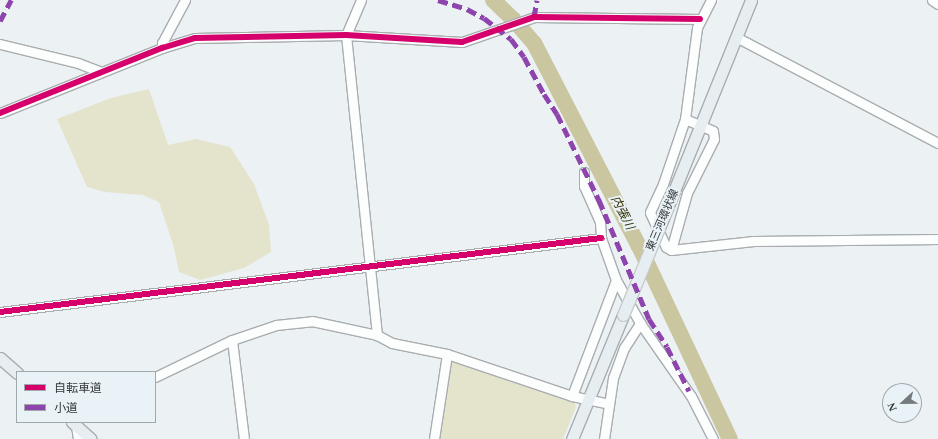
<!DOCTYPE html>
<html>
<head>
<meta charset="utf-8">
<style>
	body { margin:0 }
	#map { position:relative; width:938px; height:439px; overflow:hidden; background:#ecf1f4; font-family:"Times New Roman","Noto Sans JP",serif }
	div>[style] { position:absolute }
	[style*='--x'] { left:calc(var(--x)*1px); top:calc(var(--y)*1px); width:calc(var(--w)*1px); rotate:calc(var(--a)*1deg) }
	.green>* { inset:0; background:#e4e3cc }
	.river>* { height:16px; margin:-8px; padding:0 8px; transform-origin:8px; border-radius:8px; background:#c9c6a0 }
	.roads { filter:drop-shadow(1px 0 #a9adb0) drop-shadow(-1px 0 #a9adb0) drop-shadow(0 1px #a9adb0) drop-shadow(0 -1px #a9adb0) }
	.minor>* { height:9px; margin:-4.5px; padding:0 4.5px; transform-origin:4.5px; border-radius:4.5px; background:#fcfdfd }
	.major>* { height:11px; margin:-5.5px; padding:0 5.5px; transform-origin:5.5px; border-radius:5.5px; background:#e7eef1 }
	.bridges { filter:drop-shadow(1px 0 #c8cbcc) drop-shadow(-1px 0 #c8cbcc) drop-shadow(0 1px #c8cbcc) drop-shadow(0 -1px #c8cbcc) }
	.major-bridge>* { height:11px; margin:-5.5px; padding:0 5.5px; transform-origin:5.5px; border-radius:5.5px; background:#e7eef1 }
	.quiet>* { height:5px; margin-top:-2.5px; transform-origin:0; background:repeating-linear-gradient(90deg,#8e44ad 0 10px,transparent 0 15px) }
	.cycleway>* { height:6px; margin:-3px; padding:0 3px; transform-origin:3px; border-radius:3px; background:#d6006c }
	span { translate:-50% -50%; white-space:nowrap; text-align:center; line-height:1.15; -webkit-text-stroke:4px #e9f2f7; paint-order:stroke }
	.street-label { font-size:11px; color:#363a3b }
	.water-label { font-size:12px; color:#342f00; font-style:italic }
	.legend { position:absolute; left:16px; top:371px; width:140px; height:52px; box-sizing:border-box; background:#e9f2f7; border:1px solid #a1a8ac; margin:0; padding:5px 7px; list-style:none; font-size:12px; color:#363a3b }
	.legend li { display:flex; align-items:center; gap:8px; height:20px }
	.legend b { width:20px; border:1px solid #a1a8ac }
	.north { position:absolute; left:882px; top:383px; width:40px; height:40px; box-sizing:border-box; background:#e9f2f7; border:1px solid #a1a8ac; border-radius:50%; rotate:248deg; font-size:11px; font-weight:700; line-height:16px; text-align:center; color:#363a3b }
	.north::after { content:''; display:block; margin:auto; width:14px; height:18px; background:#767a7c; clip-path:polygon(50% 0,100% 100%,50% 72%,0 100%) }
</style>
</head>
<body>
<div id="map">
	<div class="green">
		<i style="clip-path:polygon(149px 89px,168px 145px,196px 139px,230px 147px,254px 184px,269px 225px,271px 252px,244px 268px,200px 280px,179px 272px,173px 244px,159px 202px,143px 195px,105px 192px,87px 187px,57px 119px,111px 98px)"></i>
		<i style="clip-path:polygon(450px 360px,573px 398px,576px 407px,563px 439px,438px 439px)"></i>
	</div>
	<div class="river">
		<i style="--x:493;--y:0;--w:28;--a:44"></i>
		<i style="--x:513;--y:19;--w:32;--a:49"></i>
		<i style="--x:534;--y:43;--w:229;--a:62.7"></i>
		<i style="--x:639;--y:246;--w:213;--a:64.8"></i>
	</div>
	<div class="roads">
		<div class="minor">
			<i style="--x:361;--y:0;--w:38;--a:113"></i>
			<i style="--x:346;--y:35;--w:302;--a:84.1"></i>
			<i style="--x:711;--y:0;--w:31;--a:117"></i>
			<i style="--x:697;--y:28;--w:92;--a:97.5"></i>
			<i style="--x:685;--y:119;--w:30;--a:23"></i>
			<i style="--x:713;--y:131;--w:8;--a:83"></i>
			<i style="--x:714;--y:139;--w:60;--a:116.6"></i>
			<i style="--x:687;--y:193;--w:59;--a:105.7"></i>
			<i style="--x:671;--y:250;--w:83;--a:-6.2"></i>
			<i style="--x:754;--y:241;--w:184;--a:-0.6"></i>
			<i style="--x:932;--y:0;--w:7;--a:34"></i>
			<i style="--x:736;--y:37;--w:228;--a:27.7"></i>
			<i style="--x:0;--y:44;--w:80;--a:13.7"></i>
			<i style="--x:78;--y:63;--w:25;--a:21"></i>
			<i style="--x:162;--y:48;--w:5;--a:-90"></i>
			<i style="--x:162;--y:43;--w:49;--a:-61.9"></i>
			<i style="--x:0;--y:113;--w:175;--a:-21.9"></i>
			<i style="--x:162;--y:48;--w:34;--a:-17"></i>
			<i style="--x:195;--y:38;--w:151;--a:-1.1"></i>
			<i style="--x:346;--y:35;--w:116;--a:3.5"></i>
			<i style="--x:462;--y:42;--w:76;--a:-19.1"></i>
			<i style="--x:534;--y:17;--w:166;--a:0.7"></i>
			<i style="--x:584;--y:172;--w:14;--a:90"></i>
			<i style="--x:584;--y:186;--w:39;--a:66"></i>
			<i style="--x:600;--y:222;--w:16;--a:86"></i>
			<i style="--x:601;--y:238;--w:45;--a:70.3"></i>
			<i style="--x:616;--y:280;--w:124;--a:110.8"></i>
			<i style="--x:572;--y:396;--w:38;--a:12"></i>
			<i style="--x:671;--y:250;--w:6;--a:-149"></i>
			<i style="--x:666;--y:247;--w:38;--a:-115"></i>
			<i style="--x:650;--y:212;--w:31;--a:-65"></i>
			<i style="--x:663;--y:184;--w:69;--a:-71.3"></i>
			<i style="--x:616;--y:280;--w:49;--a:60.8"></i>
			<i style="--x:640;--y:323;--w:89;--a:55.1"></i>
			<i style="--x:691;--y:396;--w:48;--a:62.9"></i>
			<i style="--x:0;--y:312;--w:606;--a:-7.02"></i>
			<i style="--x:232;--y:340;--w:100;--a:83.1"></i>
			<i style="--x:155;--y:377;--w:85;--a:-25.7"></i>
			<i style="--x:232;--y:340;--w:46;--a:-18.8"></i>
			<i style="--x:276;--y:325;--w:36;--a:-6"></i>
			<i style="--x:312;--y:321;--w:66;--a:12.2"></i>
			<i style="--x:377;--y:335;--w:17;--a:28"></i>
			<i style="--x:392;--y:343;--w:56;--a:11.3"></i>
			<i style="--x:447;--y:354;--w:132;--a:18.6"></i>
			<i style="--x:76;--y:426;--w:13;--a:81"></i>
			<i style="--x:434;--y:439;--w:86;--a:-81.3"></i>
			<i style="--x:604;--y:439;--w:62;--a:-81.6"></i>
			<i style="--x:613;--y:378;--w:32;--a:-70"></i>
			<i style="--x:624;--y:348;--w:30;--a:-57"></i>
		</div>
		<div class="major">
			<i style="--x:659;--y:228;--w:246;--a:-68"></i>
			<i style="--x:0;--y:358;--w:23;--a:41"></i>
			<i style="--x:72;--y:422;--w:25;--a:42"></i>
			<i style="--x:572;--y:439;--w:134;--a:-67.6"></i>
		</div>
	</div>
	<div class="bridges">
		<div class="major-bridge">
			<i style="--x:623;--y:315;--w:94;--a:-67.5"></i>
		</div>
	</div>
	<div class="quiet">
		<i style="--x:438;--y:0;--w:30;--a:17"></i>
		<i style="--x:467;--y:9;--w:19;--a:28"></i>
		<i style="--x:484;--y:18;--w:34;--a:38"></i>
		<i style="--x:511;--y:39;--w:22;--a:54"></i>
		<i style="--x:524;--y:57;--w:42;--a:61.6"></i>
		<i style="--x:544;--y:94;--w:24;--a:57"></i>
		<i style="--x:557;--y:114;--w:96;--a:64"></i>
		<i style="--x:599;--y:200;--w:129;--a:67.2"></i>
		<i style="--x:649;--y:319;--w:33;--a:57"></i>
		<i style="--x:667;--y:347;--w:49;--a:63.4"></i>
		<i style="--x:534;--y:17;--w:17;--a:-80"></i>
		<i style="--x:0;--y:21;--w:24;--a:-62"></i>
	</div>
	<div class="cycleway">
		<i style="--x:0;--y:113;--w:175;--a:-21.9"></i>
		<i style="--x:162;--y:48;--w:34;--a:-17"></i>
		<i style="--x:195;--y:38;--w:151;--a:-1.1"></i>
		<i style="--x:346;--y:35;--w:116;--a:3.5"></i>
		<i style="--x:462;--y:42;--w:76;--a:-19.1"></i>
		<i style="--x:534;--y:17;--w:166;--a:0.7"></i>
		<i style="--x:0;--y:312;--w:606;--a:-7.02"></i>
	</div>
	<div class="street-label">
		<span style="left:662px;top:220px;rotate:-67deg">東三河環状線</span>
	</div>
	<div class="water-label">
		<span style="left:622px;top:213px;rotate:63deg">内張川</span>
	</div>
	<ul class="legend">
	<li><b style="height:5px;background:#d6006c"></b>自転車道</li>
	<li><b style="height:5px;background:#8e44ad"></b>小道</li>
	</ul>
	<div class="north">N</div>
</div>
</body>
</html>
